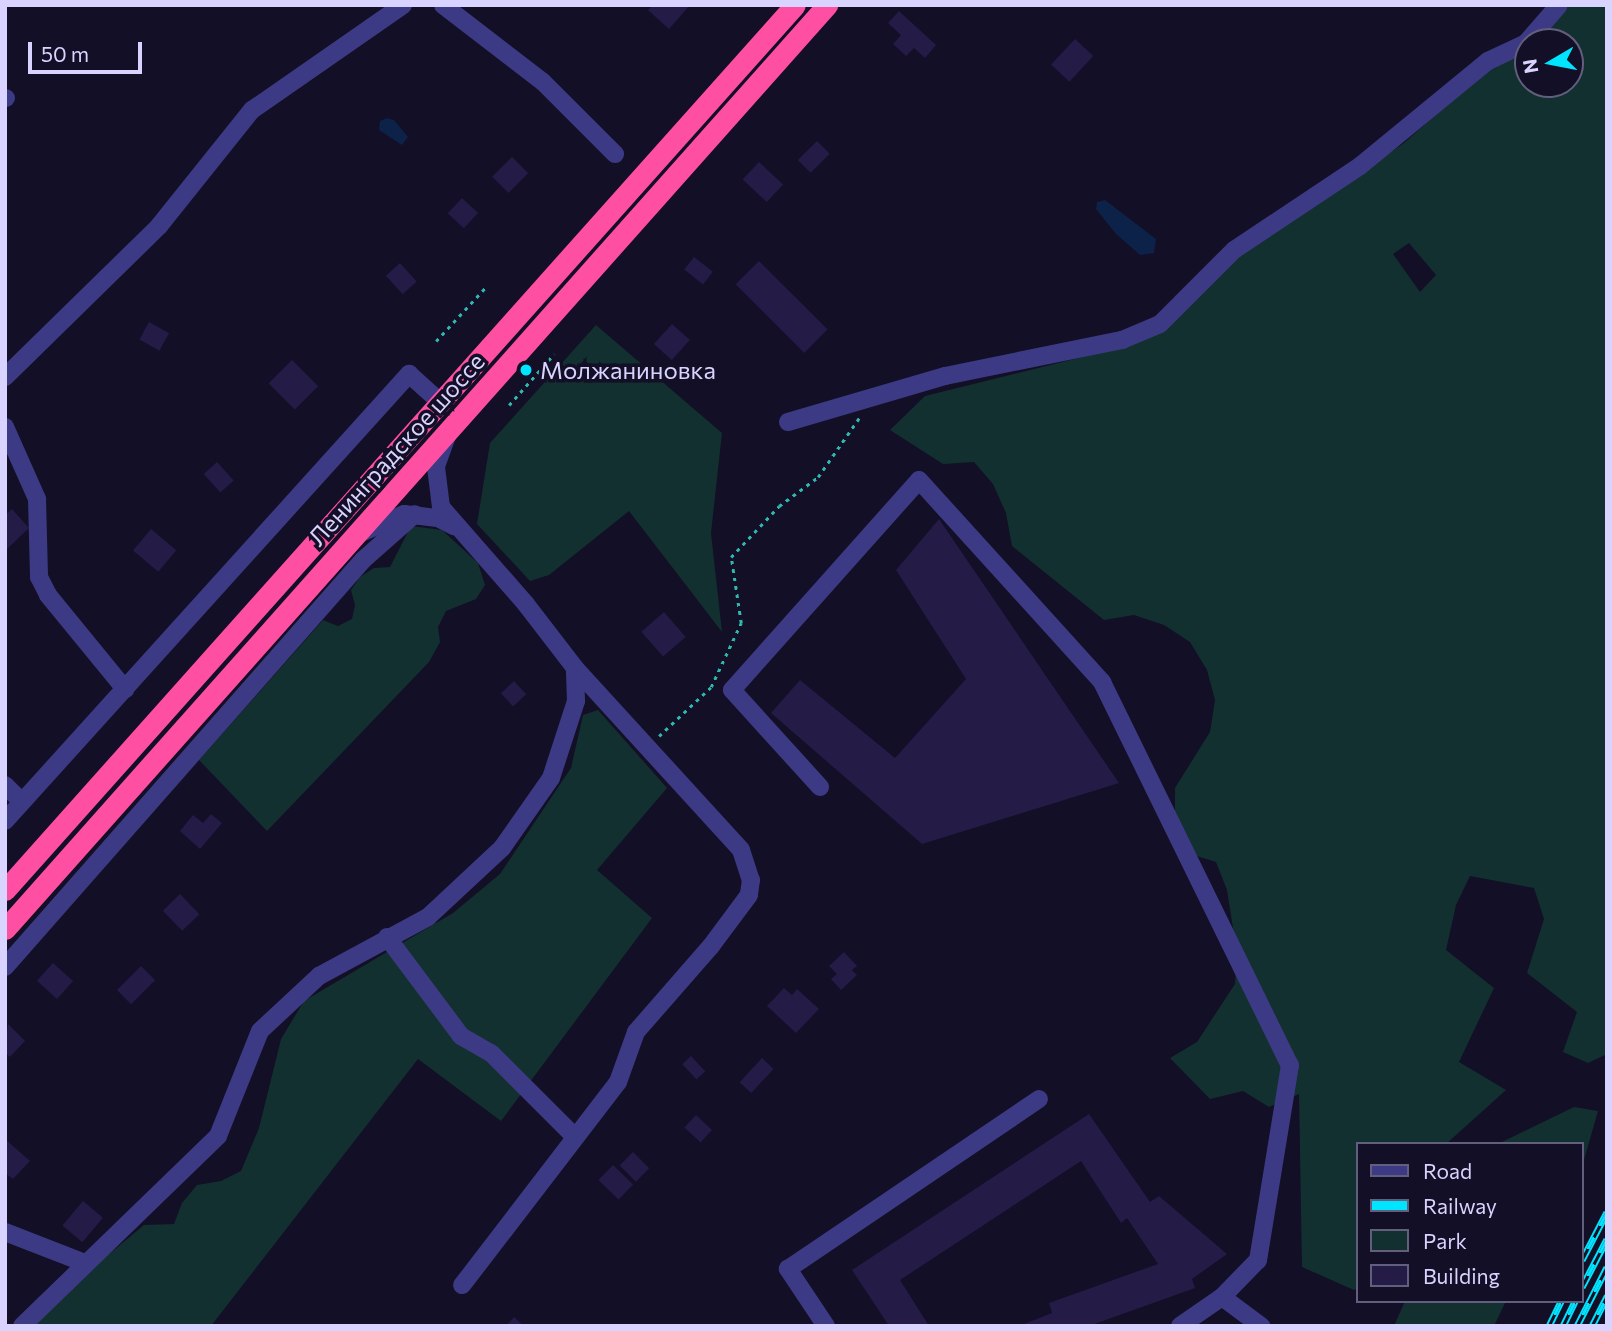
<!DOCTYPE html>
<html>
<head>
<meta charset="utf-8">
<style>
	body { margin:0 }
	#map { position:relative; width:1612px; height:1331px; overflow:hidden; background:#130f26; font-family:Commissioner,sans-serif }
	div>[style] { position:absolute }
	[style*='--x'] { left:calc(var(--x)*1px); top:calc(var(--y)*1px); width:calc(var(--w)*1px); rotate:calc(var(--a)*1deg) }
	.green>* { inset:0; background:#12302f }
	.water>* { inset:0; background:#0c2248 }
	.building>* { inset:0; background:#241b47; transform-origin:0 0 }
	.path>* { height:2.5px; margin-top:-1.25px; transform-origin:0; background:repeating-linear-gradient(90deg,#2fb8b0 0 3.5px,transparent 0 8.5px) }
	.minor>* { height:18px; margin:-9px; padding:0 9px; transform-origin:9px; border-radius:9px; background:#3d3a85 }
	.highway>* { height:21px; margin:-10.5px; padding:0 10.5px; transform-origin:10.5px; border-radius:10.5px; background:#ff4fa3 }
	.rail>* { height:7px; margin-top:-3.5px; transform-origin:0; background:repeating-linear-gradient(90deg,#130f26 0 13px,#00e5ff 0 26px); box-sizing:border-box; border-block:2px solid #00e5ff }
	.dots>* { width:19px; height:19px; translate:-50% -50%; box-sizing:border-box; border:4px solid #130f26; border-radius:50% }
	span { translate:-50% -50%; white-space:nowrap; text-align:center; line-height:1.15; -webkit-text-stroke:7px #130f26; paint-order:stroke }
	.poi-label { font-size:24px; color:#d9d4ff }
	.left { translate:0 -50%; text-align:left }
	.street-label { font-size:24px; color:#d9d4ff }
	.frame { position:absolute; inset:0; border:7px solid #d9d4ff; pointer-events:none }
	.legend { position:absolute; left:1356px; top:1142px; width:228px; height:161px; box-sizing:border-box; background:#130f26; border:2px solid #625e7d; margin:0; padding:9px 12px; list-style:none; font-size:21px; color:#d9d4ff }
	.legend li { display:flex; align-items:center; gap:14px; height:35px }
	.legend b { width:35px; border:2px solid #625e7d }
	.north { position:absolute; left:1514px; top:28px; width:70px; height:70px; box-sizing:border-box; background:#130f26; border:2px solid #625e7d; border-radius:50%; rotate:260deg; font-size:19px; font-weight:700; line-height:28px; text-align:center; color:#d9d4ff }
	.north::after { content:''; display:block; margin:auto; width:24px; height:32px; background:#00e5ff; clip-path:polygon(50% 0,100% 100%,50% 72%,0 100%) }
	.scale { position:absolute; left:28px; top:42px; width:114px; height:32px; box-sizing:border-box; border:4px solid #d9d4ff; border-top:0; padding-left:9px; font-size:21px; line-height:24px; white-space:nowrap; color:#d9d4ff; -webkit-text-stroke:5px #130f26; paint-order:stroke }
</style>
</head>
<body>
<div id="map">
	<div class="green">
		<i style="clip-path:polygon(evenodd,1570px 5px,1607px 5px,1607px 1054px,1588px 1063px,1563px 1052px,1577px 1012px,1527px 973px,1544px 919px,1534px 888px,1470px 876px,1456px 905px,1446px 950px,1494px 988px,1459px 1062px,1506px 1090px,1446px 1144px,1358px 1144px,1358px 1288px,1354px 1290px,1302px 1267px,1299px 1094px,1269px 1107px,1243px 1091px,1210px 1099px,1170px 1058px,1197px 1042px,1235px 984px,1237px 953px,1227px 890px,1216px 862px,1187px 853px,1175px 822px,1175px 788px,1210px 732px,1215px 700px,1207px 670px,1190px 642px,1164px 625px,1134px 615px,1104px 620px,1012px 546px,1006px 513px,993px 484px,974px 462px,943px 464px,890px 430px,925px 396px,1131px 345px,1222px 268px,1404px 143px,1484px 72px,1528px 50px,1528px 84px,1570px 84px,1570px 42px,1537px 42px,1570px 5px,1409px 243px,1436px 275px,1420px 292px,1393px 254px,1409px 243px)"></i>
		<i style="clip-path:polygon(596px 325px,722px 433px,711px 533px,722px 632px,629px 511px,549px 575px,530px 581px,477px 524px,490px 443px)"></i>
		<i style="clip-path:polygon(411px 526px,442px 530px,478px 563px,485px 585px,476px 599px,446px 611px,438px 627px,440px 642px,429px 662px,267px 831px,199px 760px,323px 620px,338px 626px,352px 619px,355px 605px,351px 590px,360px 577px,374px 568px,390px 567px)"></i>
		<i style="clip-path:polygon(598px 710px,667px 788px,597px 870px,652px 918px,501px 1121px,418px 1059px,211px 1326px,31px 1326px,67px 1289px,144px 1225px,174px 1224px,182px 1203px,197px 1185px,221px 1181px,241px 1171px,259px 1128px,281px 1039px,304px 1001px,453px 913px,500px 874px,571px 768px,583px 715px)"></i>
		<i style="clip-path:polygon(1574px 1107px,1598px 1111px,1582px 1167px,1582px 1144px,1498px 1144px)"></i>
		<i style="clip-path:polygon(1405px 1301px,1506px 1301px,1494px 1326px,1394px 1326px)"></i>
	</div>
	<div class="water">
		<i style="clip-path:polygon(387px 118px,394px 120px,408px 137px,402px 145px,379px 130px,380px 121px)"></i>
		<i style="clip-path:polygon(1105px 200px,1156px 239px,1154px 253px,1140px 255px,1116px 234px,1096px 209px,1097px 202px)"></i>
	</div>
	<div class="building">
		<i style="clip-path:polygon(653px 5px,690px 5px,669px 29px,648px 10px)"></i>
		<i style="clip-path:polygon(899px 11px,936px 45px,925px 58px,914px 48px,906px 56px,893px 44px,901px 35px,888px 23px)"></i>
		<i style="left:1075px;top:39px;width:25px;height:35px;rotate:43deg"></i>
		<i style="left:817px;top:141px;width:18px;height:27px;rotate:45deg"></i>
		<i style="left:512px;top:157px;width:23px;height:28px;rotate:45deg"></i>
		<i style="left:759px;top:162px;width:33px;height:24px;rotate:43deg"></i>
		<i style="left:462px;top:198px;width:22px;height:21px;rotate:43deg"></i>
		<i style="left:694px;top:257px;width:24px;height:16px;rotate:38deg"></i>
		<i style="left:759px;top:261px;width:97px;height:33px;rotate:45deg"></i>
		<i style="left:400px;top:263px;width:25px;height:19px;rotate:48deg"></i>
		<i style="left:149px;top:322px;width:23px;height:20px;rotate:29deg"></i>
		<i style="left:672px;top:324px;width:24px;height:27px;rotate:42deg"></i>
		<i style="left:292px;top:360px;width:37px;height:33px;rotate:45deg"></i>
		<i style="left:217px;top:462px;width:25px;height:18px;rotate:48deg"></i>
		<i style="clip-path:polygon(12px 509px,29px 528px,5px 551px,5px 515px)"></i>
		<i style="clip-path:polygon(939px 519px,1119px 783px,922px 844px,771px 713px,800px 680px,895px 758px,966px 679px,896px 570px)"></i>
		<i style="left:151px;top:529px;width:33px;height:28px;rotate:40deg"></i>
		<i style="left:664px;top:612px;width:33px;height:30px;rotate:49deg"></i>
		<i style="left:514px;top:681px;width:18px;height:18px;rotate:47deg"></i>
		<i style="clip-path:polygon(211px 814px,222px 823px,200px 849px,180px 831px,193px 815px,203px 823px)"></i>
		<i style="left:180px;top:894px;width:28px;height:24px;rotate:46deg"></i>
		<i style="clip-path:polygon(844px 952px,857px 966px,852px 970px,857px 975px,841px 990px,831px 979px,837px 974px,829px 966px)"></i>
		<i style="left:53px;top:963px;width:27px;height:24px;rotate:42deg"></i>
		<i style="left:141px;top:966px;width:20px;height:34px;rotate:45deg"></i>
		<i style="clip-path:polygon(784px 988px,792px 995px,797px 989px,819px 1009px,796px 1033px,767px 1006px)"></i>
		<i style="clip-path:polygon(8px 1024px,25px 1041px,10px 1057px,5px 1053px)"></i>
		<i style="left:691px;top:1056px;width:21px;height:12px;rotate:47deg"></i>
		<i style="left:762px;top:1058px;width:16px;height:33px;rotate:43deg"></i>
		<i style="clip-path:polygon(1089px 1114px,1150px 1202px,1159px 1196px,1227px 1254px,1192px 1279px,1195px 1288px,1089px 1326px,1019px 1326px,1052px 1313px,1049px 1303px,1158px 1264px,1127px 1218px,1121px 1223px,1081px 1161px,900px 1280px,929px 1326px,889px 1326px,852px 1270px)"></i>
		<i style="left:696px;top:1115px;width:22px;height:17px;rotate:43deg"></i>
		<i style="clip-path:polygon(5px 1139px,30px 1161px,13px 1179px,5px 1173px)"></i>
		<i style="left:633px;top:1152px;width:23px;height:19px;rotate:45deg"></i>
		<i style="left:613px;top:1165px;width:28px;height:21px;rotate:44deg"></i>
		<i style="left:83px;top:1201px;width:26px;height:32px;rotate:40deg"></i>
		<i style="clip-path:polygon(514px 1317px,524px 1326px,506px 1326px)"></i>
	</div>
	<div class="path">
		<i style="--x:436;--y:341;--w:72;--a:-47.2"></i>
		<i style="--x:509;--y:405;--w:68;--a:-48.6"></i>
		<i style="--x:659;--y:736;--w:71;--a:-43.3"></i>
		<i style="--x:711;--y:687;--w:71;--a:-64.9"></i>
		<i style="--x:741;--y:623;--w:67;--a:-98.6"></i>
		<i style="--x:731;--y:557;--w:70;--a:-46.7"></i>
		<i style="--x:779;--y:506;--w:49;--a:-36.6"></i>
		<i style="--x:818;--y:477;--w:72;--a:-55.2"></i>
	</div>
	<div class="minor">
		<i style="--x:443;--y:5;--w:126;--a:37.6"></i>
		<i style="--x:543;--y:82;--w:102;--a:45"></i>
		<i style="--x:5;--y:98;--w:1;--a:0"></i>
		<i style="--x:5;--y:377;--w:216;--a:-44.4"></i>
		<i style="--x:159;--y:226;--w:149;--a:-51.3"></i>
		<i style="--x:252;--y:110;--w:184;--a:-34.8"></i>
		<i style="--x:788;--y:422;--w:164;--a:-16.3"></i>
		<i style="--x:945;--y:376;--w:181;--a:-11.5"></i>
		<i style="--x:1122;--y:340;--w:41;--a:-22.8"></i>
		<i style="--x:1160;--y:324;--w:105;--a:-45"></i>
		<i style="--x:1234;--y:250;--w:151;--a:-33.7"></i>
		<i style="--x:1360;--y:166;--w:166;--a:-39.4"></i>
		<i style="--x:1488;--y:61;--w:42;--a:-25.3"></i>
		<i style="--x:1526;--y:43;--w:50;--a:-49"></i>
		<i style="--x:5;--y:427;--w:79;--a:66"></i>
		<i style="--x:37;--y:499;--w:78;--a:88.5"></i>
		<i style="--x:39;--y:577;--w:20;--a:63"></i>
		<i style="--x:48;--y:595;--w:122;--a:50.7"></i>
		<i style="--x:447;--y:436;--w:33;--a:110"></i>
		<i style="--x:436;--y:467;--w:40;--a:82.9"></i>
		<i style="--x:441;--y:507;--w:128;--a:48.8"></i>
		<i style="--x:525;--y:603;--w:82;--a:52.4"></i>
		<i style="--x:575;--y:668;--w:246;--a:47.6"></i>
		<i style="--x:741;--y:850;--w:32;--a:72"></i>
		<i style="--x:751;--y:880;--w:15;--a:98"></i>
		<i style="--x:749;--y:895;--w:64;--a:126.7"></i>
		<i style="--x:711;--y:946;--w:114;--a:131.1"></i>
		<i style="--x:636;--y:1032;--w:53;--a:109.8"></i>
		<i style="--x:618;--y:1082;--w:256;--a:127.5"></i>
		<i style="--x:363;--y:532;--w:45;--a:-23.7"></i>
		<i style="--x:404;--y:514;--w:34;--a:7"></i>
		<i style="--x:438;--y:518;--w:18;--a:27"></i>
		<i style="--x:5;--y:785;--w:24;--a:45"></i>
		<i style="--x:820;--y:787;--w:131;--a:-132.2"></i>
		<i style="--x:732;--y:690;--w:281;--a:-48.3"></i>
		<i style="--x:919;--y:480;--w:273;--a:47.8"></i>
		<i style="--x:1102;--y:682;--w:427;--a:63.9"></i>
		<i style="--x:1290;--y:1065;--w:198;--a:99.3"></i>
		<i style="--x:1258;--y:1260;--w:52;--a:134.2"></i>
		<i style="--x:1222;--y:1297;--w:51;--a:145.4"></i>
		<i style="--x:5;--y:821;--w:603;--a:-47.89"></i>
		<i style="--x:409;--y:374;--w:40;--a:42"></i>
		<i style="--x:387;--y:937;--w:124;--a:53.2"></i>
		<i style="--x:461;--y:1036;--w:34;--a:30"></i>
		<i style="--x:491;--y:1053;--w:119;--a:45"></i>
		<i style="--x:5;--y:967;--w:542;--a:-48.66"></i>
		<i style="--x:363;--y:560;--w:69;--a:-41.5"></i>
		<i style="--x:5;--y:1232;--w:86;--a:21.2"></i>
		<i style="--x:1222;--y:1297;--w:49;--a:36.6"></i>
		<i style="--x:22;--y:1326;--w:273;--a:-44.1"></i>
		<i style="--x:218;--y:1136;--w:113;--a:-68.2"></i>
		<i style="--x:260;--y:1031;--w:81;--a:-43"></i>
		<i style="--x:319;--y:976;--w:124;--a:-28.4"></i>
		<i style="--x:428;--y:917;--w:101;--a:-43"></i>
		<i style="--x:502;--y:848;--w:85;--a:-55"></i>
		<i style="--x:551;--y:778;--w:81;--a:-72"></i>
		<i style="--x:576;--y:701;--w:33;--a:-92"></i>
		<i style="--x:826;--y:1326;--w:69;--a:-123.7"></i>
		<i style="--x:788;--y:1269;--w:303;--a:-34.1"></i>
	</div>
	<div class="highway">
		<i style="--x:5;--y:890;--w:1186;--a:-48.25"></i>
		<i style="--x:5;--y:929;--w:1237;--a:-48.34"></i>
	</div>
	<div class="rail">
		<i style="--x:1582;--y:1260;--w:54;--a:-62.5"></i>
		<i style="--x:1582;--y:1287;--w:54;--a:-62.5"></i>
		<i style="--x:1549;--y:1326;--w:28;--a:-64"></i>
		<i style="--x:1563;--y:1326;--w:28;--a:-64"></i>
		<i style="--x:1577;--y:1326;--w:66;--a:-63"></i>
		<i style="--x:1592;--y:1326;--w:34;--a:-63"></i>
	</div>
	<div class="dots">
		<i style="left:526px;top:370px;background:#00e5ff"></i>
	</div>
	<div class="poi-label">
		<span class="left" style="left:540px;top:370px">Молжаниновка</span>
	</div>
	<div class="street-label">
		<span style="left:396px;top:449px;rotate:-48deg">Ленинградское шоссе</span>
	</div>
	<div class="frame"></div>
	<ul class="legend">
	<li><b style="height:9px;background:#3d3a85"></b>Road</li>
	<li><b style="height:9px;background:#00e5ff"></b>Railway</li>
	<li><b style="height:19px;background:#12302f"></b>Park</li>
	<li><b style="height:19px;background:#241b47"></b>Building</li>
	</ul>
	<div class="north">N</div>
	<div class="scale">50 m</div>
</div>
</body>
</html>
